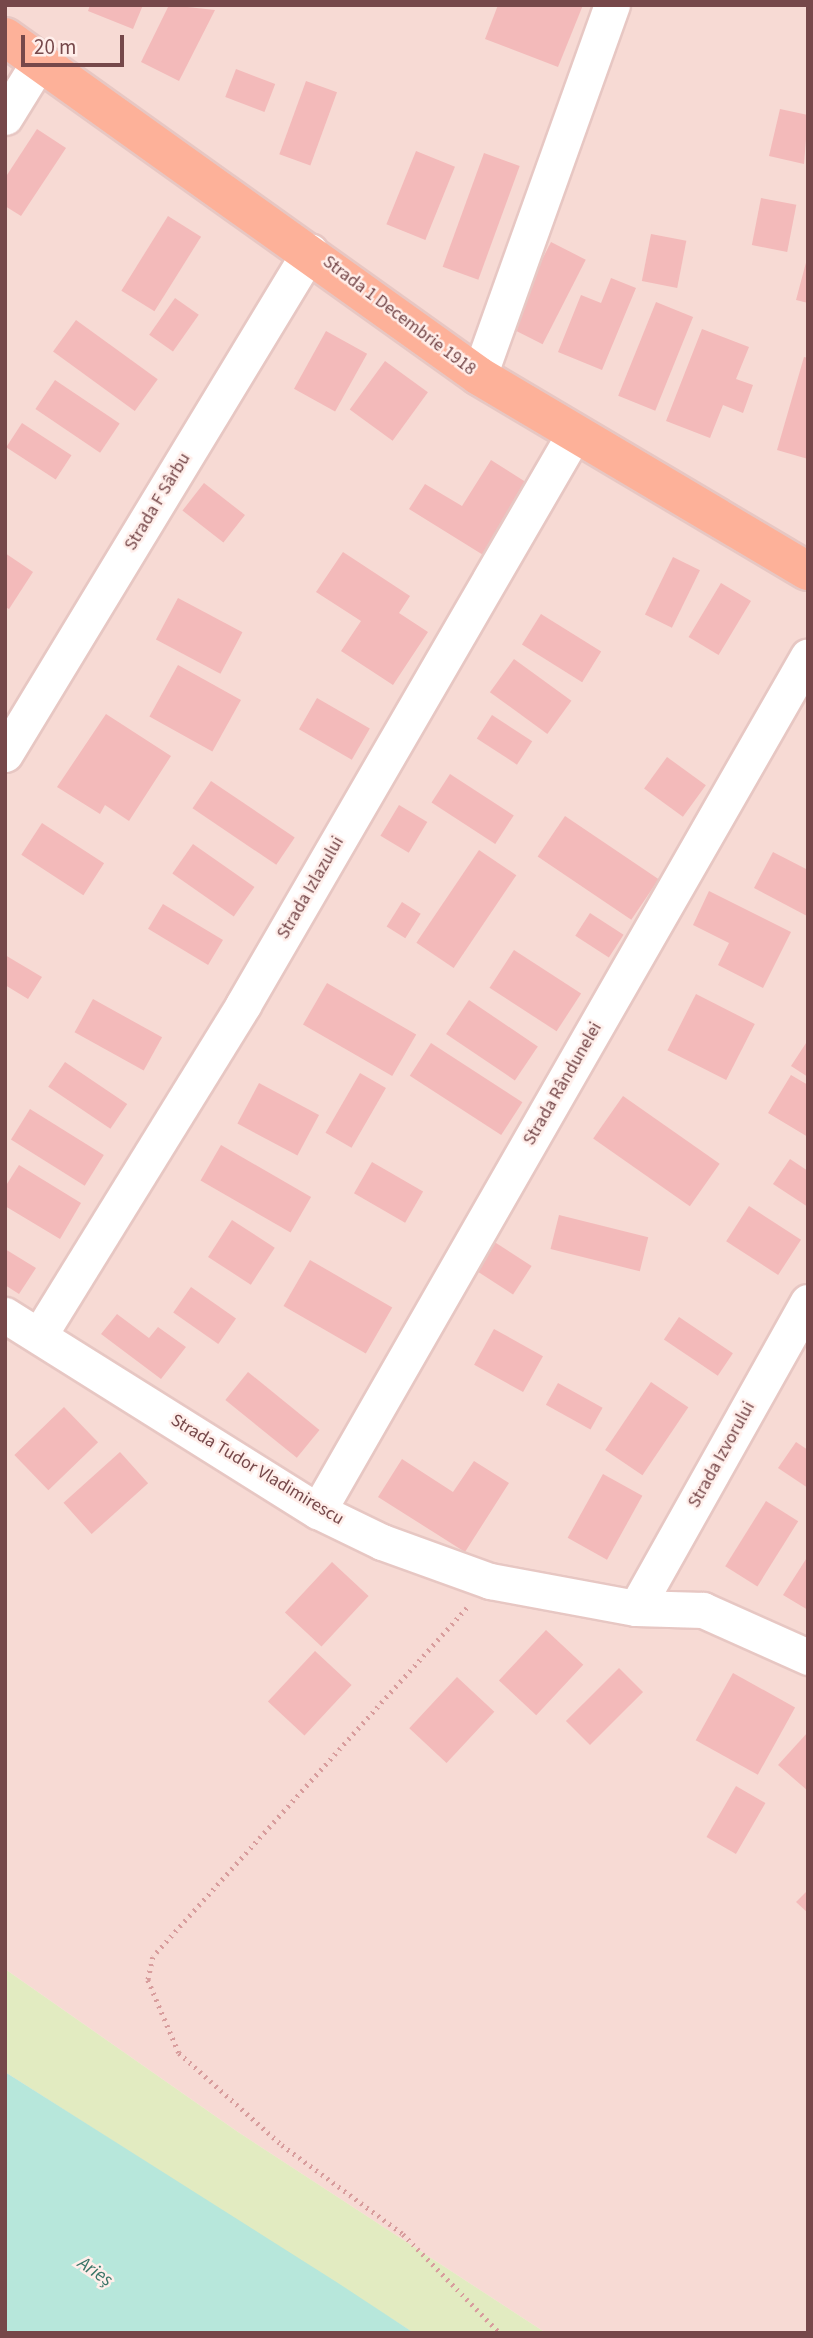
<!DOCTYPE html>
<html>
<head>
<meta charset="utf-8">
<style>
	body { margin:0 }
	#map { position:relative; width:813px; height:2338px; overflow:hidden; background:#fde9e3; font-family:"Source Sans 3",sans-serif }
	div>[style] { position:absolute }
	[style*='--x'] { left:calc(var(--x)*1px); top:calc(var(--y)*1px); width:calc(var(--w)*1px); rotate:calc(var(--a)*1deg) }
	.residential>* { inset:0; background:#f7dad4 }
	.green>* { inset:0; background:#e2ebc1 }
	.water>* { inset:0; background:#b7e7db }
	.building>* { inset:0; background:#f3baba; transform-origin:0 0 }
	.path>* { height:4.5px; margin-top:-2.25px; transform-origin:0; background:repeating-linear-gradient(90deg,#d89d9d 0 2px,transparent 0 7px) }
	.roads { filter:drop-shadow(2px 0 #e7c7c3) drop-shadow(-2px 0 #e7c7c3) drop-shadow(0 2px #e7c7c3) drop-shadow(0 -2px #e7c7c3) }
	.minor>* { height:35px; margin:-17.5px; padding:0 17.5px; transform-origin:17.5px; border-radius:17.5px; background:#fff }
	.primary>* { height:38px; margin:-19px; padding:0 19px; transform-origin:19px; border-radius:19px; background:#fdb199 }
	span { translate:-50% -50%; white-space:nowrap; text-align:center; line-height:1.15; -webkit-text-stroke:5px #ffeeea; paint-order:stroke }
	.street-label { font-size:18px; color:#76484a }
	.water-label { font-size:19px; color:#397467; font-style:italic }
	.frame { position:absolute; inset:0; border:7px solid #76484a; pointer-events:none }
	.scale { position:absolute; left:21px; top:35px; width:103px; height:32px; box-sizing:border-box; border:4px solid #76484a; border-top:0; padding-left:9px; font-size:21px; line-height:24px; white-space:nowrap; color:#76484a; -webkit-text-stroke:5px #ffeeea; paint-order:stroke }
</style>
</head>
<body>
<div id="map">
	<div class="residential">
		<i style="clip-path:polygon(5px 5px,808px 5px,808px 2333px,546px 2333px,238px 2132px,5px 1969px)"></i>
	</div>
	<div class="green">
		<i style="clip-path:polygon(5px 1969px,238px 2132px,546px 2333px,414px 2333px,5px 2072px)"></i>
	</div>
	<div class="water">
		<i style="clip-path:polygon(5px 2072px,338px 2283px,414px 2333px,5px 2333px)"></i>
	</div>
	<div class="building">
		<i style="clip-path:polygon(90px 5px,143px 5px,133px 29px,88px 11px)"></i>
		<i style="clip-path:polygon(169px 5px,215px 10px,179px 81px,141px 62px)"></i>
		<i style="clip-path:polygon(498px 5px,583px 5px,558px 67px,485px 39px)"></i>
		<i style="left:236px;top:69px;width:42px;height:30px;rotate:21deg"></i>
		<i style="left:306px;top:81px;width:33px;height:78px;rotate:20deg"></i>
		<i style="clip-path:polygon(780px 109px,808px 115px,804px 164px,769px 156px)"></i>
		<i style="clip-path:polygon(37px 129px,66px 148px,21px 216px,5px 206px,5px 178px)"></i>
		<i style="left:416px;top:151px;width:42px;height:79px;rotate:22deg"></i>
		<i style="left:484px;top:153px;width:38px;height:121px;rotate:20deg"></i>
		<i style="left:761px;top:198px;width:36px;height:48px;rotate:11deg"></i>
		<i style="left:168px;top:216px;width:39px;height:88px;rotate:32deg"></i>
		<i style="left:651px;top:234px;width:36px;height:48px;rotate:11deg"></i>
		<i style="left:551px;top:242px;width:39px;height:95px;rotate:27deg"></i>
		<i style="clip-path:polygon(808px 255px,808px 303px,796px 300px)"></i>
		<i style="clip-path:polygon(611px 278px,636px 288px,602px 370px,558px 352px,581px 295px,601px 303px)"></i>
		<i style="left:175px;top:298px;width:29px;height:45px;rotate:35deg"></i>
		<i style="left:656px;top:302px;width:40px;height:101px;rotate:22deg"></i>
		<i style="left:76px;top:320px;width:101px;height:39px;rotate:36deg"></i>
		<i style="clip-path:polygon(702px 329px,749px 347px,736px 379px,753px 385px,743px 413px,723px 405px,710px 438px,666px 421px)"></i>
		<i style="left:326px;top:331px;width:47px;height:66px;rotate:29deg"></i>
		<i style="clip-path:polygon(804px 357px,808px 358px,808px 459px,777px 450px)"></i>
		<i style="left:385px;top:361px;width:53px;height:60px;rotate:36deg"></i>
		<i style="left:55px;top:380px;width:78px;height:35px;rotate:34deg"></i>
		<i style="left:22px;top:423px;width:59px;height:29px;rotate:33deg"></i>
		<i style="clip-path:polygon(491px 460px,532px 486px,488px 558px,409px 509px,425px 484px,462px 506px)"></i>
		<i style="left:204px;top:483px;width:52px;height:35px;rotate:38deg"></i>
		<i style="clip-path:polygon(343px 552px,410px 596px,399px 613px,428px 632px,393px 685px,341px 651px,361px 621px,316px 592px)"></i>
		<i style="clip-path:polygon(5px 553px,33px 572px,9px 609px,5px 607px)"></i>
		<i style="left:673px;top:557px;width:30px;height:64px;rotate:26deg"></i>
		<i style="left:721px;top:583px;width:35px;height:63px;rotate:31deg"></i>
		<i style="left:178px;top:598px;width:73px;height:47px;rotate:28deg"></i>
		<i style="left:541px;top:614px;width:71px;height:36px;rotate:32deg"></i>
		<i style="left:514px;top:659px;width:71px;height:41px;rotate:36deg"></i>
		<i style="left:178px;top:665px;width:72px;height:59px;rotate:29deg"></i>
		<i style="left:317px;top:698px;width:61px;height:36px;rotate:30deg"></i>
		<i style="clip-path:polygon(106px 714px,171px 756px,129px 821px,105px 805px,100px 814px,57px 787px)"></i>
		<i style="left:492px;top:715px;width:48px;height:28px;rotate:33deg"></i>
		<i style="left:667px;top:757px;width:48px;height:39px;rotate:36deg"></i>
		<i style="left:450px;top:774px;width:76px;height:34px;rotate:33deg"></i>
		<i style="left:211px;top:781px;width:101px;height:33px;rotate:34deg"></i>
		<i style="left:399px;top:805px;width:33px;height:36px;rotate:31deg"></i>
		<i style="left:565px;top:816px;width:113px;height:49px;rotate:34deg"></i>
		<i style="left:42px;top:823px;width:74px;height:38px;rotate:33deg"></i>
		<i style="left:193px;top:844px;width:75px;height:36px;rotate:35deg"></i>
		<i style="left:479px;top:850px;width:45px;height:112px;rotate:34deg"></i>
		<i style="clip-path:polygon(773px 852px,808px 870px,807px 916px,754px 888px)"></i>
		<i style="clip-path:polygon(709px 891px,791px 932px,763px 988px,718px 965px,729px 943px,693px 925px)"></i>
		<i style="left:402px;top:902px;width:22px;height:29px;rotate:32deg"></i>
		<i style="left:163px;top:904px;width:70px;height:29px;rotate:31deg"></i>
		<i style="left:590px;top:913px;width:40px;height:27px;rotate:33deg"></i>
		<i style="left:514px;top:950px;width:80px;height:45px;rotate:33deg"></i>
		<i style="clip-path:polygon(5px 955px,42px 977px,28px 999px,5px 985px)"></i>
		<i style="left:327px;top:983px;width:103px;height:48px;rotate:30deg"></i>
		<i style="left:696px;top:994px;width:66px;height:63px;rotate:27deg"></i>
		<i style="left:93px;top:999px;width:79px;height:38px;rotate:29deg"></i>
		<i style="left:469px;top:1000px;width:83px;height:41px;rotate:34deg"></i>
		<i style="clip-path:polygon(808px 1040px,808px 1077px,791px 1066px)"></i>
		<i style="left:431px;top:1043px;width:109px;height:39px;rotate:33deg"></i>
		<i style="left:65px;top:1062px;width:75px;height:30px;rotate:34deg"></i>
		<i style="left:360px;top:1073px;width:30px;height:69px;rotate:30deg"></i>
		<i style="clip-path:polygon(791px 1075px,808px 1085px,808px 1137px,768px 1113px)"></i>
		<i style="left:259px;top:1083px;width:68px;height:46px;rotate:28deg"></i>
		<i style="left:623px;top:1096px;width:118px;height:52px;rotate:35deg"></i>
		<i style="left:30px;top:1109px;width:87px;height:36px;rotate:32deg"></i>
		<i style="left:221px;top:1145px;width:104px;height:41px;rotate:30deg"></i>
		<i style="clip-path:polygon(790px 1159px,808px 1171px,808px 1207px,773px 1184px)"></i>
		<i style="left:372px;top:1162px;width:59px;height:36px;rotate:30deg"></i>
		<i style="clip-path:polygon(19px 1165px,81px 1203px,60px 1239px,5px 1206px,5px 1187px)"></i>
		<i style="left:749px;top:1206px;width:62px;height:42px;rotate:33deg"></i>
		<i style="left:559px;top:1215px;width:92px;height:35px;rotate:14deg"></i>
		<i style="left:232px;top:1220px;width:51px;height:44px;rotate:33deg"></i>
		<i style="left:493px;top:1241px;width:46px;height:34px;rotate:33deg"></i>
		<i style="clip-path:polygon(5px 1249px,36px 1268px,19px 1294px,5px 1285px)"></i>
		<i style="left:310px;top:1260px;width:95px;height:53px;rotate:30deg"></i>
		<i style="left:191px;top:1287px;width:55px;height:31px;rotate:35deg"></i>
		<i style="clip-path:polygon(117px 1314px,149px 1338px,158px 1327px,186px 1347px,161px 1379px,101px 1334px)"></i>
		<i style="left:679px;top:1317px;width:65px;height:27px;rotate:34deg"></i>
		<i style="left:494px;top:1329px;width:56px;height:41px;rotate:29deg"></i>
		<i style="left:248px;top:1372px;width:92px;height:36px;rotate:39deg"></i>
		<i style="left:651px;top:1382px;width:45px;height:82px;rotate:34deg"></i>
		<i style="left:558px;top:1383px;width:51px;height:25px;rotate:29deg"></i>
		<i style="left:64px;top:1407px;width:49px;height:69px;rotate:46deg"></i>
		<i style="clip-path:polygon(796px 1442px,808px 1450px,808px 1488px,778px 1468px)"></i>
		<i style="left:120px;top:1452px;width:42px;height:76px;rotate:48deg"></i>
		<i style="clip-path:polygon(402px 1459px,453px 1492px,474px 1461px,509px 1483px,465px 1552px,378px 1497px)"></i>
		<i style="left:603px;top:1474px;width:45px;height:73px;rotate:29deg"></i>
		<i style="left:766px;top:1501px;width:38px;height:77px;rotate:32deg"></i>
		<i style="clip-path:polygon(808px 1556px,808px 1610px,783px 1595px)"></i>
		<i style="left:332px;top:1562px;width:50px;height:69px;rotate:43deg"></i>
		<i style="left:546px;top:1630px;width:51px;height:69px;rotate:43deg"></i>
		<i style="left:315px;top:1651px;width:50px;height:69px;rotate:43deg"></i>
		<i style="left:619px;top:1668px;width:34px;height:75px;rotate:45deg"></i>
		<i style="left:733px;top:1673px;width:71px;height:77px;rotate:29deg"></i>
		<i style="left:457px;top:1677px;width:51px;height:70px;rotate:43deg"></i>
		<i style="clip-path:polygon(808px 1732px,808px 1791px,778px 1765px)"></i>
		<i style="left:736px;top:1786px;width:34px;height:59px;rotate:30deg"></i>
		<i style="clip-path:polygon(808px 1890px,808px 1913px,796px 1902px)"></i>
	</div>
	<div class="path">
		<i style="--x:467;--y:1608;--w:469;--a:132"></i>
		<i style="--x:153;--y:1957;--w:24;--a:102"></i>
		<i style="--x:148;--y:1980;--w:79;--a:67"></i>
		<i style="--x:179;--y:2053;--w:138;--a:41.8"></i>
		<i style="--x:282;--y:2145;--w:150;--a:36.3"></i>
		<i style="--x:403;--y:2234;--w:139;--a:45.6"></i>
	</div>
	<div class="roads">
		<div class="minor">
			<i style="--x:5;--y:117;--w:65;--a:-58.3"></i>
			<i style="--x:479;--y:376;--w:394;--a:-70.3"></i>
			<i style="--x:5;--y:754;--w:588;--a:-58.77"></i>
			<i style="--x:5;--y:1315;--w:369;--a:32.1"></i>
			<i style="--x:318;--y:1511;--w:71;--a:25.8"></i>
			<i style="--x:382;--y:1542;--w:115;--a:19.9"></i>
			<i style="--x:490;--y:1581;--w:148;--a:10.5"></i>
			<i style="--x:636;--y:1608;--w:67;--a:1.7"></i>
			<i style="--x:703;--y:1610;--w:115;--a:24.1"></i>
			<i style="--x:40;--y:1334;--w:387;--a:-58.3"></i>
			<i style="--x:243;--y:1005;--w:658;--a:-59.89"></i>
			<i style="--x:318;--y:1511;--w:985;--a:-60.18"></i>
			<i style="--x:636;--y:1608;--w:351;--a:-60.7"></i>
		</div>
		<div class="primary">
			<i style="--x:5;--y:37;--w:583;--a:35.57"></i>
			<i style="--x:479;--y:376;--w:382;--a:30.7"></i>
		</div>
	</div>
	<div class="street-label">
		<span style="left:399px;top:316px;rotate:37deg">Strada 1 Decembrie 1918</span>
		<span style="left:158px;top:502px;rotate:-59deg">Strada F Sârbu</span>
		<span style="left:311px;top:888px;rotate:-60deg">Strada Izlazului</span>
		<span style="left:563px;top:1084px;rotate:-60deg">Strada Rândunelei</span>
		<span style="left:722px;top:1455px;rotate:-61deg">Strada Izvorului</span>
		<span style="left:257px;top:1470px;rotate:31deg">Strada Tudor Vladimirescu</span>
	</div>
	<div class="water-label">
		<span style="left:95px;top:2272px;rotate:34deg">Arieș</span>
	</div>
	<div class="frame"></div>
	<div class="scale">20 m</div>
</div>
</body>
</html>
